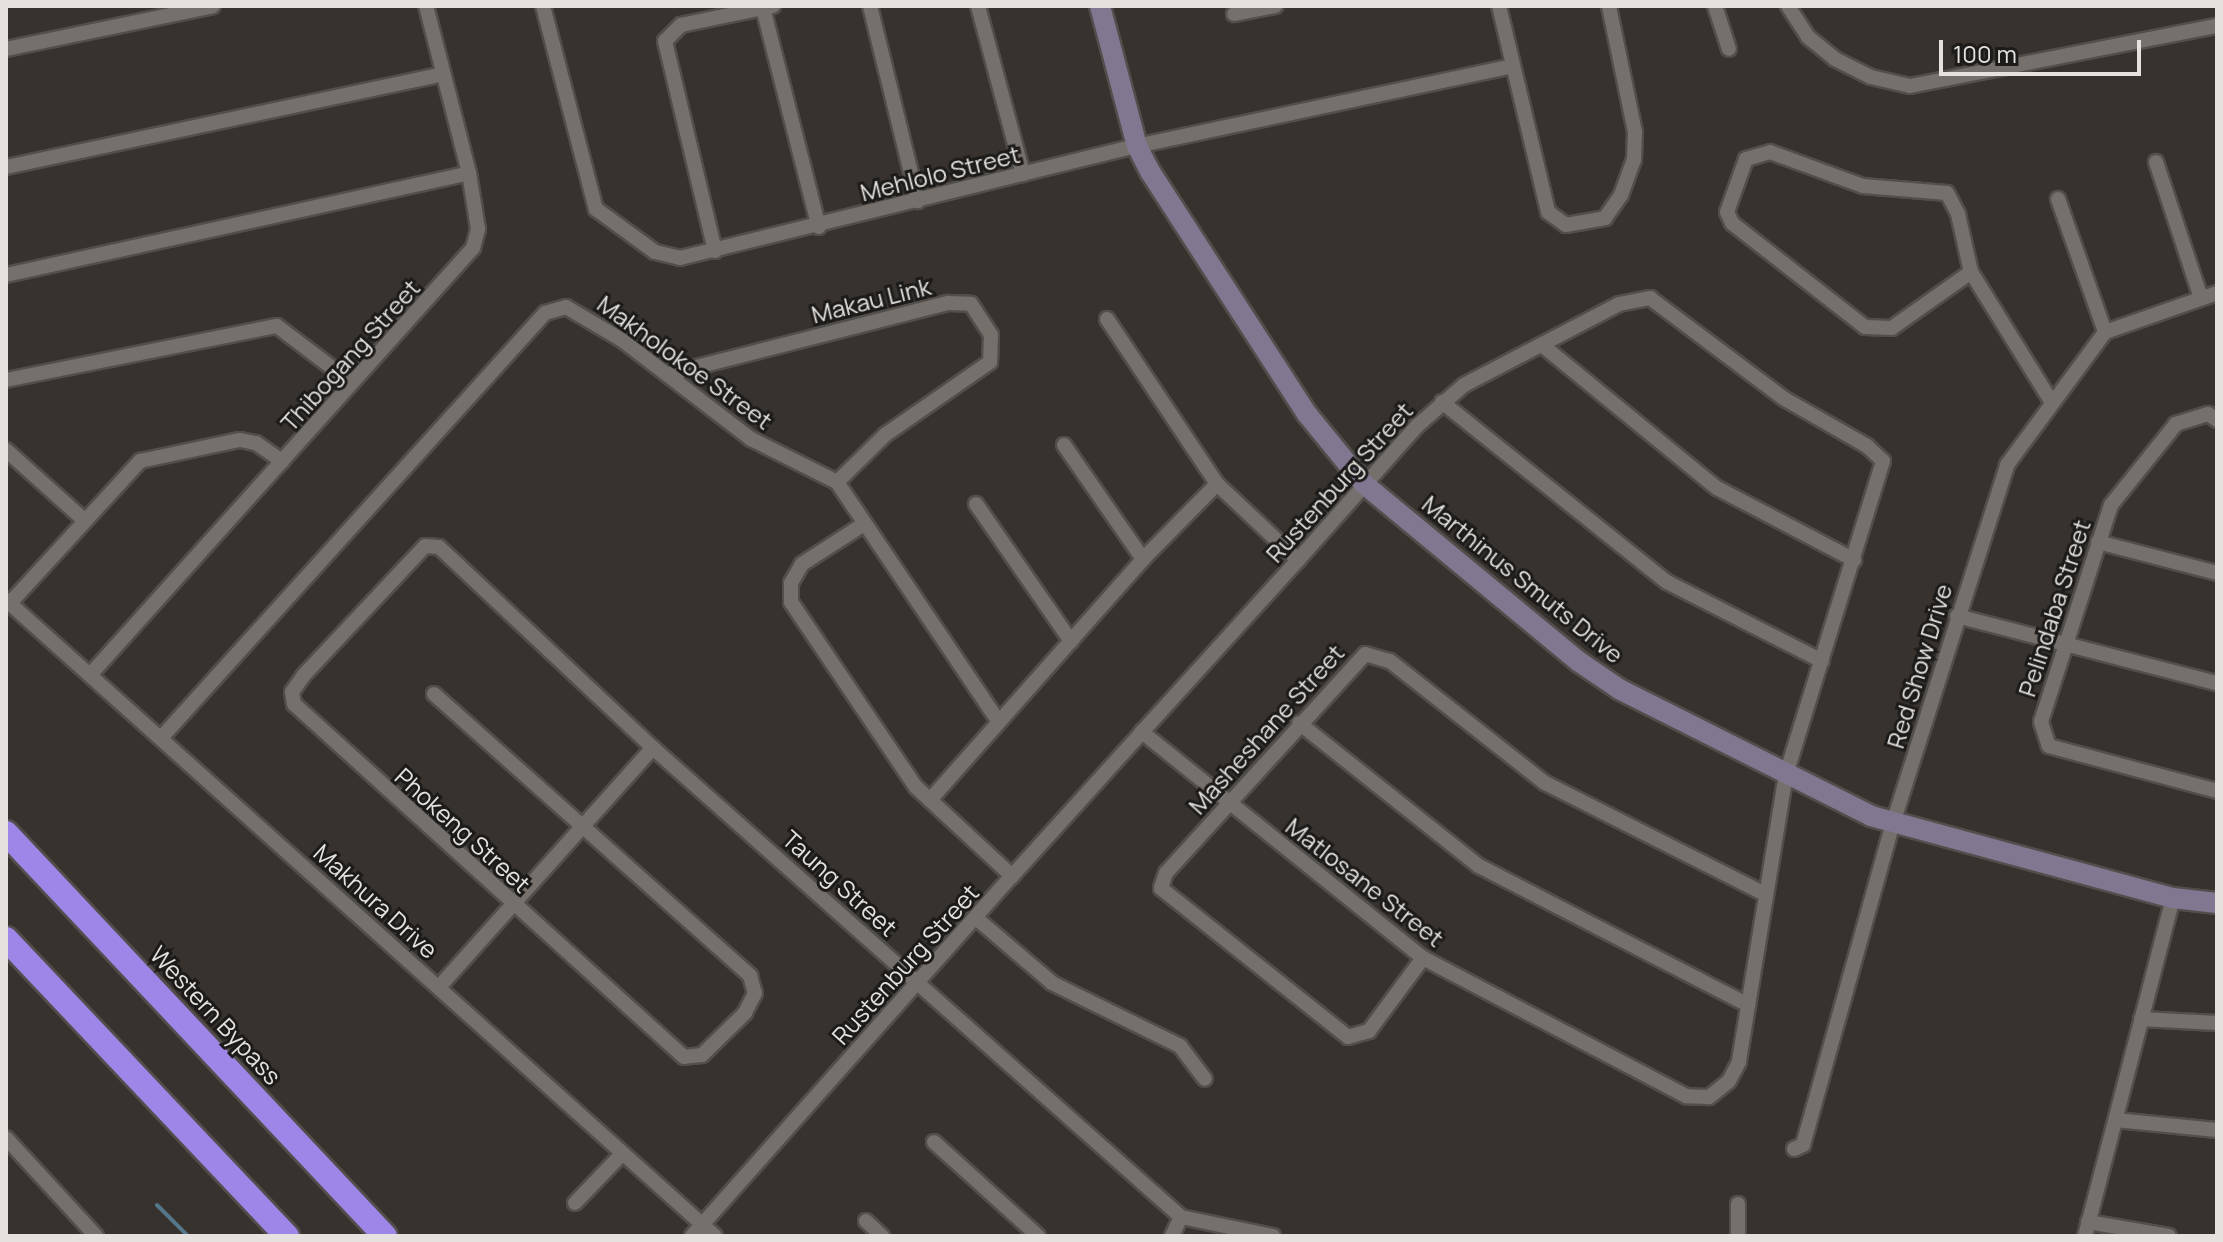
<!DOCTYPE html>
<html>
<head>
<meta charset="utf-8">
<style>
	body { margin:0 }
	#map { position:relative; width:2223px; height:1242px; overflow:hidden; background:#37322e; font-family:Manrope,sans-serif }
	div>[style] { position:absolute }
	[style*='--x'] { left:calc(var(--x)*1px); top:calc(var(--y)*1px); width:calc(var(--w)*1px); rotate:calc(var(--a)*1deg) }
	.stream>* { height:4px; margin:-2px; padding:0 2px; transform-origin:2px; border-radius:2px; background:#54778a }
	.roads { filter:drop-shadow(2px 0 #514e4b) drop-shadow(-2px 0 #514e4b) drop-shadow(0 2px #514e4b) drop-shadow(0 -2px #514e4b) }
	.street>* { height:14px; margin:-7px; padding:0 7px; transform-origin:7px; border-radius:7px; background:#75706b }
	.secondary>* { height:20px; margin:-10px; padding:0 10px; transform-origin:10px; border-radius:10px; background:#817790 }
	.highway>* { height:24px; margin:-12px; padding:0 12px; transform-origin:12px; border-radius:12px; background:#9d86e7 }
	span { translate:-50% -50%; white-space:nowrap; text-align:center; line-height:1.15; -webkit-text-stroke:6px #1d1b19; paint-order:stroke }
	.street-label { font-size:24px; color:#e4e1de }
	.frame { position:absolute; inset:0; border:8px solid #e4e1de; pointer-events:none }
	.scale { position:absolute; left:1939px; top:40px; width:202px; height:36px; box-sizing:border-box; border:4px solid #e4e1de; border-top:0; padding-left:10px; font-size:24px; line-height:28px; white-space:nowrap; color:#e4e1de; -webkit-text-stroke:6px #1d1b19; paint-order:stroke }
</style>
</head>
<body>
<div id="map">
	<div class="stream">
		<i style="--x:157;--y:1205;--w:44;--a:45"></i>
	</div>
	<div class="roads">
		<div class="street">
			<i style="--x:543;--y:6;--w:210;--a:75.4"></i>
			<i style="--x:596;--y:209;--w:73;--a:36.1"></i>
			<i style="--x:655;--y:252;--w:26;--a:13"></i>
			<i style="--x:680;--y:258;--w:471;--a:-13.8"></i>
			<i style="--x:1137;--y:146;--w:384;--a:-12"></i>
			<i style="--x:870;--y:6;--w:201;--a:76.2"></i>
			<i style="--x:978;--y:6;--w:174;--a:75"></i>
			<i style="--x:1499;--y:6;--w:212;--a:76.6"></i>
			<i style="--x:1548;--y:212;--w:22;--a:36"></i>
			<i style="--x:1566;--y:225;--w:40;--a:-10"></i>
			<i style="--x:1605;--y:218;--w:28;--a:-55"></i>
			<i style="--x:1621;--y:195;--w:37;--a:-70"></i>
			<i style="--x:1634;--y:160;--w:28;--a:-88"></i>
			<i style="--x:1635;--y:132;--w:129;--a:-101.7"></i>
			<i style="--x:1715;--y:6;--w:45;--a:72"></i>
			<i style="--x:1788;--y:6;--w:37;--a:57"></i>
			<i style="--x:1808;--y:37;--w:35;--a:39"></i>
			<i style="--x:1835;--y:59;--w:40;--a:26.6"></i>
			<i style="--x:1871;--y:77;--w:40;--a:13"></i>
			<i style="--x:1910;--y:86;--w:313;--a:-11.1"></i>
			<i style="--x:763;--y:8;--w:226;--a:75.7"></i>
			<i style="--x:1234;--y:14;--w:42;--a:-11"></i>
			<i style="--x:6;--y:49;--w:211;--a:-11.7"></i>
			<i style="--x:2156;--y:162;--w:143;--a:71.7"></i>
			<i style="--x:6;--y:167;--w:447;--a:-12"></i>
			<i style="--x:2058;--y:199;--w:141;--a:70.5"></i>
			<i style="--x:715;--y:251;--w:216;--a:-103.4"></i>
			<i style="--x:665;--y:41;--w:23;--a:-45"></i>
			<i style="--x:681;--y:25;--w:94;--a:-11.7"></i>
			<i style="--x:1971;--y:272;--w:97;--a:144.7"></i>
			<i style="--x:1892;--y:328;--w:27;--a:-178"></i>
			<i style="--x:1865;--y:327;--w:169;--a:-142"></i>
			<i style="--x:1732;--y:223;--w:12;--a:-114"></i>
			<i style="--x:1727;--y:212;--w:56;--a:-70.3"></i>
			<i style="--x:1746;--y:159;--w:25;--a:-16"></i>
			<i style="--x:1770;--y:152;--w:99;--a:20.1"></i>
			<i style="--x:1863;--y:186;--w:84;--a:4.8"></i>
			<i style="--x:1947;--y:193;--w:24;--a:62"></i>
			<i style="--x:1958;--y:214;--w:59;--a:77.4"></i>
			<i style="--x:1971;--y:272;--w:152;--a:58.2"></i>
			<i style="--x:6;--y:275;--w:474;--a:-12.4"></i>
			<i style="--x:1107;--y:319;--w:198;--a:56.3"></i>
			<i style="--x:1217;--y:484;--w:111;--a:43.2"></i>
			<i style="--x:1542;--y:345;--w:226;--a:39.3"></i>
			<i style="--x:1717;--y:488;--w:155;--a:27.7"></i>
			<i style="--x:669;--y:374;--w:288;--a:-14.3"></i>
			<i style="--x:948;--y:303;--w:23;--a:2"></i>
			<i style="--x:971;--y:304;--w:37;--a:57"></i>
			<i style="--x:991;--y:335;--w:27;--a:92"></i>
			<i style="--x:990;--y:362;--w:128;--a:145.2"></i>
			<i style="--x:885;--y:435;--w:67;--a:135.6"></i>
			<i style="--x:6;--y:380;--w:276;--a:-11.3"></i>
			<i style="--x:277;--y:326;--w:94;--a:37.2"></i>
			<i style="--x:1442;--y:402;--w:288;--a:38.7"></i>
			<i style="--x:1667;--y:582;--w:174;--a:27"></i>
			<i style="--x:2217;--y:420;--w:11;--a:-146"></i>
			<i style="--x:2208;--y:414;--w:34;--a:163"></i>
			<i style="--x:2176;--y:424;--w:104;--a:128.7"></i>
			<i style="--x:2111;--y:505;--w:228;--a:107.9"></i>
			<i style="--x:2041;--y:722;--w:25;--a:72"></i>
			<i style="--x:2049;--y:746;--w:174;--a:15"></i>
			<i style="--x:1064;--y:445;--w:139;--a:55.3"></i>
			<i style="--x:6;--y:450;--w:105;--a:41.9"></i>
			<i style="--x:976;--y:504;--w:167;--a:55.3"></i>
			<i style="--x:864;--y:524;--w:74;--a:147.2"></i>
			<i style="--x:802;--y:564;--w:22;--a:120"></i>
			<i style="--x:791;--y:583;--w:19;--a:90"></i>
			<i style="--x:791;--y:602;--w:223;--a:56"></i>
			<i style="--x:916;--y:787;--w:131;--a:42.8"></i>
			<i style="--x:2098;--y:542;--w:123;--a:14.6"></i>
			<i style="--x:6;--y:600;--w:952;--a:41.89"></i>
			<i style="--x:10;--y:603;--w:193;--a:-47.5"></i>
			<i style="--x:140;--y:461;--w:102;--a:-11.9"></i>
			<i style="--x:240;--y:440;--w:16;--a:11"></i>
			<i style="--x:256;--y:443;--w:32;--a:35"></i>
			<i style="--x:1957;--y:616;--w:268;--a:14.5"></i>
			<i style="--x:90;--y:675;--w:574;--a:-48.11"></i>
			<i style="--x:473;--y:248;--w:20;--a:-75"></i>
			<i style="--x:478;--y:229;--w:57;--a:-99.1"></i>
			<i style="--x:469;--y:173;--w:172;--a:-104.4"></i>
			<i style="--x:434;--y:694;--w:424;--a:41.7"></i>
			<i style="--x:750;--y:976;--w:18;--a:74"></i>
			<i style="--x:755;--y:993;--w:22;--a:117"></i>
			<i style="--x:745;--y:1013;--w:60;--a:135.7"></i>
			<i style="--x:702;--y:1055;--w:18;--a:174"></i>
			<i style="--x:684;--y:1057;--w:526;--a:-137.85"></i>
			<i style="--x:294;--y:704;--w:12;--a:-99"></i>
			<i style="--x:292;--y:692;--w:19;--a:-55"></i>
			<i style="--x:303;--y:676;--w:178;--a:-46.8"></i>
			<i style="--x:425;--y:546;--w:14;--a:4"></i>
			<i style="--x:439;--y:547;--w:294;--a:43.2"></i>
			<i style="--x:653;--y:748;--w:706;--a:41.61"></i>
			<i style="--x:1181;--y:1217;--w:94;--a:11.7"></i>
			<i style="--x:1299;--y:723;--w:230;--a:38.5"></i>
			<i style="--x:1479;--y:866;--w:303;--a:27.3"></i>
			<i style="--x:161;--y:738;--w:573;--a:-47.9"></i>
			<i style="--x:545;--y:313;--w:22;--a:-16"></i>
			<i style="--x:566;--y:307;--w:65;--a:30.5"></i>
			<i style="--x:622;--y:340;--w:163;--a:37.5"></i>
			<i style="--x:751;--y:439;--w:96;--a:26.6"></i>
			<i style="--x:837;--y:482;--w:288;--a:56"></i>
			<i style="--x:930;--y:800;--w:322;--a:-48.5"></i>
			<i style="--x:1143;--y:559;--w:105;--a:-45.4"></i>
			<i style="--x:976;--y:918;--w:100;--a:40.5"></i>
			<i style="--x:1052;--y:983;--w:143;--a:26.2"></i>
			<i style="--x:1180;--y:1046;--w:41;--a:52.9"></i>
			<i style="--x:1423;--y:958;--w:91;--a:126.5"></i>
			<i style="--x:1369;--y:1031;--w:22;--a:164"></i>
			<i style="--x:1348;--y:1037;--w:239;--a:-141.5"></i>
			<i style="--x:1161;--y:888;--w:16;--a:-72"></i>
			<i style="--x:1166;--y:873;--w:296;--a:-47.7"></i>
			<i style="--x:1365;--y:654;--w:26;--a:16"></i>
			<i style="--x:1390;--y:661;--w:197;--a:38.2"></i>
			<i style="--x:1545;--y:783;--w:246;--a:26.8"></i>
			<i style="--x:439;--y:987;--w:321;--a:-48.2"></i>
			<i style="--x:2141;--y:1019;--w:76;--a:3"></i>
			<i style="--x:2116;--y:1120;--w:101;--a:5.7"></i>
			<i style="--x:6;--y:1138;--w:133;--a:47.4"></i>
			<i style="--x:934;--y:1142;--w:140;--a:42.1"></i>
			<i style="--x:1794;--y:1149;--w:10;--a:-24"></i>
			<i style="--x:1803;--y:1145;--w:334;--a:-74.4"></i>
			<i style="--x:1893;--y:823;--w:376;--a:-72.3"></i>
			<i style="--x:2007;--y:465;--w:165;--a:-53.6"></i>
			<i style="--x:2105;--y:332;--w:119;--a:-19.2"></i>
			<i style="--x:575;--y:1203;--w:69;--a:-46.2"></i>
			<i style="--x:866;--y:1221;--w:22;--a:43"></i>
			<i style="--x:2088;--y:1222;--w:82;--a:9.8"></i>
			<i style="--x:692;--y:1236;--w:482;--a:-48.4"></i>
			<i style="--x:1012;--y:876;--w:194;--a:-47.9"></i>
			<i style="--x:1142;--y:732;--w:232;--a:-47.8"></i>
			<i style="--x:1298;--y:560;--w:179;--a:-48.4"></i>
			<i style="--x:1417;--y:426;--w:62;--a:-41.1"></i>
			<i style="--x:1464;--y:385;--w:175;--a:-27.6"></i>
			<i style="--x:1619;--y:304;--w:32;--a:-11"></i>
			<i style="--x:1650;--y:298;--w:166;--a:36.9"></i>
			<i style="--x:1783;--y:398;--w:97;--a:29.7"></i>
			<i style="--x:1867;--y:446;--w:22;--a:43"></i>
			<i style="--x:1883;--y:461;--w:328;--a:107.2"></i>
			<i style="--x:1786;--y:774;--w:292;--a:99.3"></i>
			<i style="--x:1739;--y:1062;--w:21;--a:118"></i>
			<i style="--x:1729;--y:1081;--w:26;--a:141"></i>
			<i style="--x:1709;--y:1097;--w:23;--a:-178"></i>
			<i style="--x:1686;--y:1096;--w:297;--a:-152.3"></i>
			<i style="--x:1423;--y:958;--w:361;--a:-141.2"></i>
			<i style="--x:1172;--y:1236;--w:21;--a:-65"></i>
			<i style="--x:1738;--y:1236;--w:32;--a:-90"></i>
			<i style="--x:2085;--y:1236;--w:349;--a:-75.4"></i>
		</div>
		<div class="secondary">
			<i style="--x:1100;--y:6;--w:145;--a:75.2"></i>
			<i style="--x:1137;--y:146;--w:30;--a:63"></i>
			<i style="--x:1151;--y:173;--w:287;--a:57.1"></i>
			<i style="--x:1307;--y:414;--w:90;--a:50.8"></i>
			<i style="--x:1364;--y:484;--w:278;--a:39.6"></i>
			<i style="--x:1578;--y:661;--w:50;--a:34.3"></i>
			<i style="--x:1619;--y:689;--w:282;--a:26.7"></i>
			<i style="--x:1871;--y:816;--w:313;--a:15.2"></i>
			<i style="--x:2173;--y:898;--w:44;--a:6.5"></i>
		</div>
		<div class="highway">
			<i style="--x:6;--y:833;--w:553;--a:46.76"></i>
			<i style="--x:6;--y:939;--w:409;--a:46.6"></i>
		</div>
	</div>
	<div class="street-label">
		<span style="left:940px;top:173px;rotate:-14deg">Mehlolo Street</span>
		<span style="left:871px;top:300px;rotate:-14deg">Makau Link</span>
		<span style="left:350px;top:355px;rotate:-48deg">Thibogang Street</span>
		<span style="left:685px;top:362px;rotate:36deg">Makholokoe Street</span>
		<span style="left:1339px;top:482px;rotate:-48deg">Rustenburg Street</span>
		<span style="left:1523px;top:579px;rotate:39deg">Marthinus Smuts Drive</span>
		<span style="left:2054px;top:608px;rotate:-72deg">Pelindaba Street</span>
		<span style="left:1919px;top:666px;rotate:-73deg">Red Show Drive</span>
		<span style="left:1266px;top:729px;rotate:-48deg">Masheshane Street</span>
		<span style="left:463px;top:830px;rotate:42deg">Phokeng Street</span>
		<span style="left:1365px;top:882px;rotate:38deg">Matlosane Street</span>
		<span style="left:840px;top:883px;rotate:42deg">Taung Street</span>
		<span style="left:376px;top:901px;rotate:42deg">Makhura Drive</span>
		<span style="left:905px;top:964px;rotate:-48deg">Rustenburg Street</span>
		<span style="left:216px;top:1015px;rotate:47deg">Western Bypass</span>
	</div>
	<div class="frame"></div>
	<div class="scale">100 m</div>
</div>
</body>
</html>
